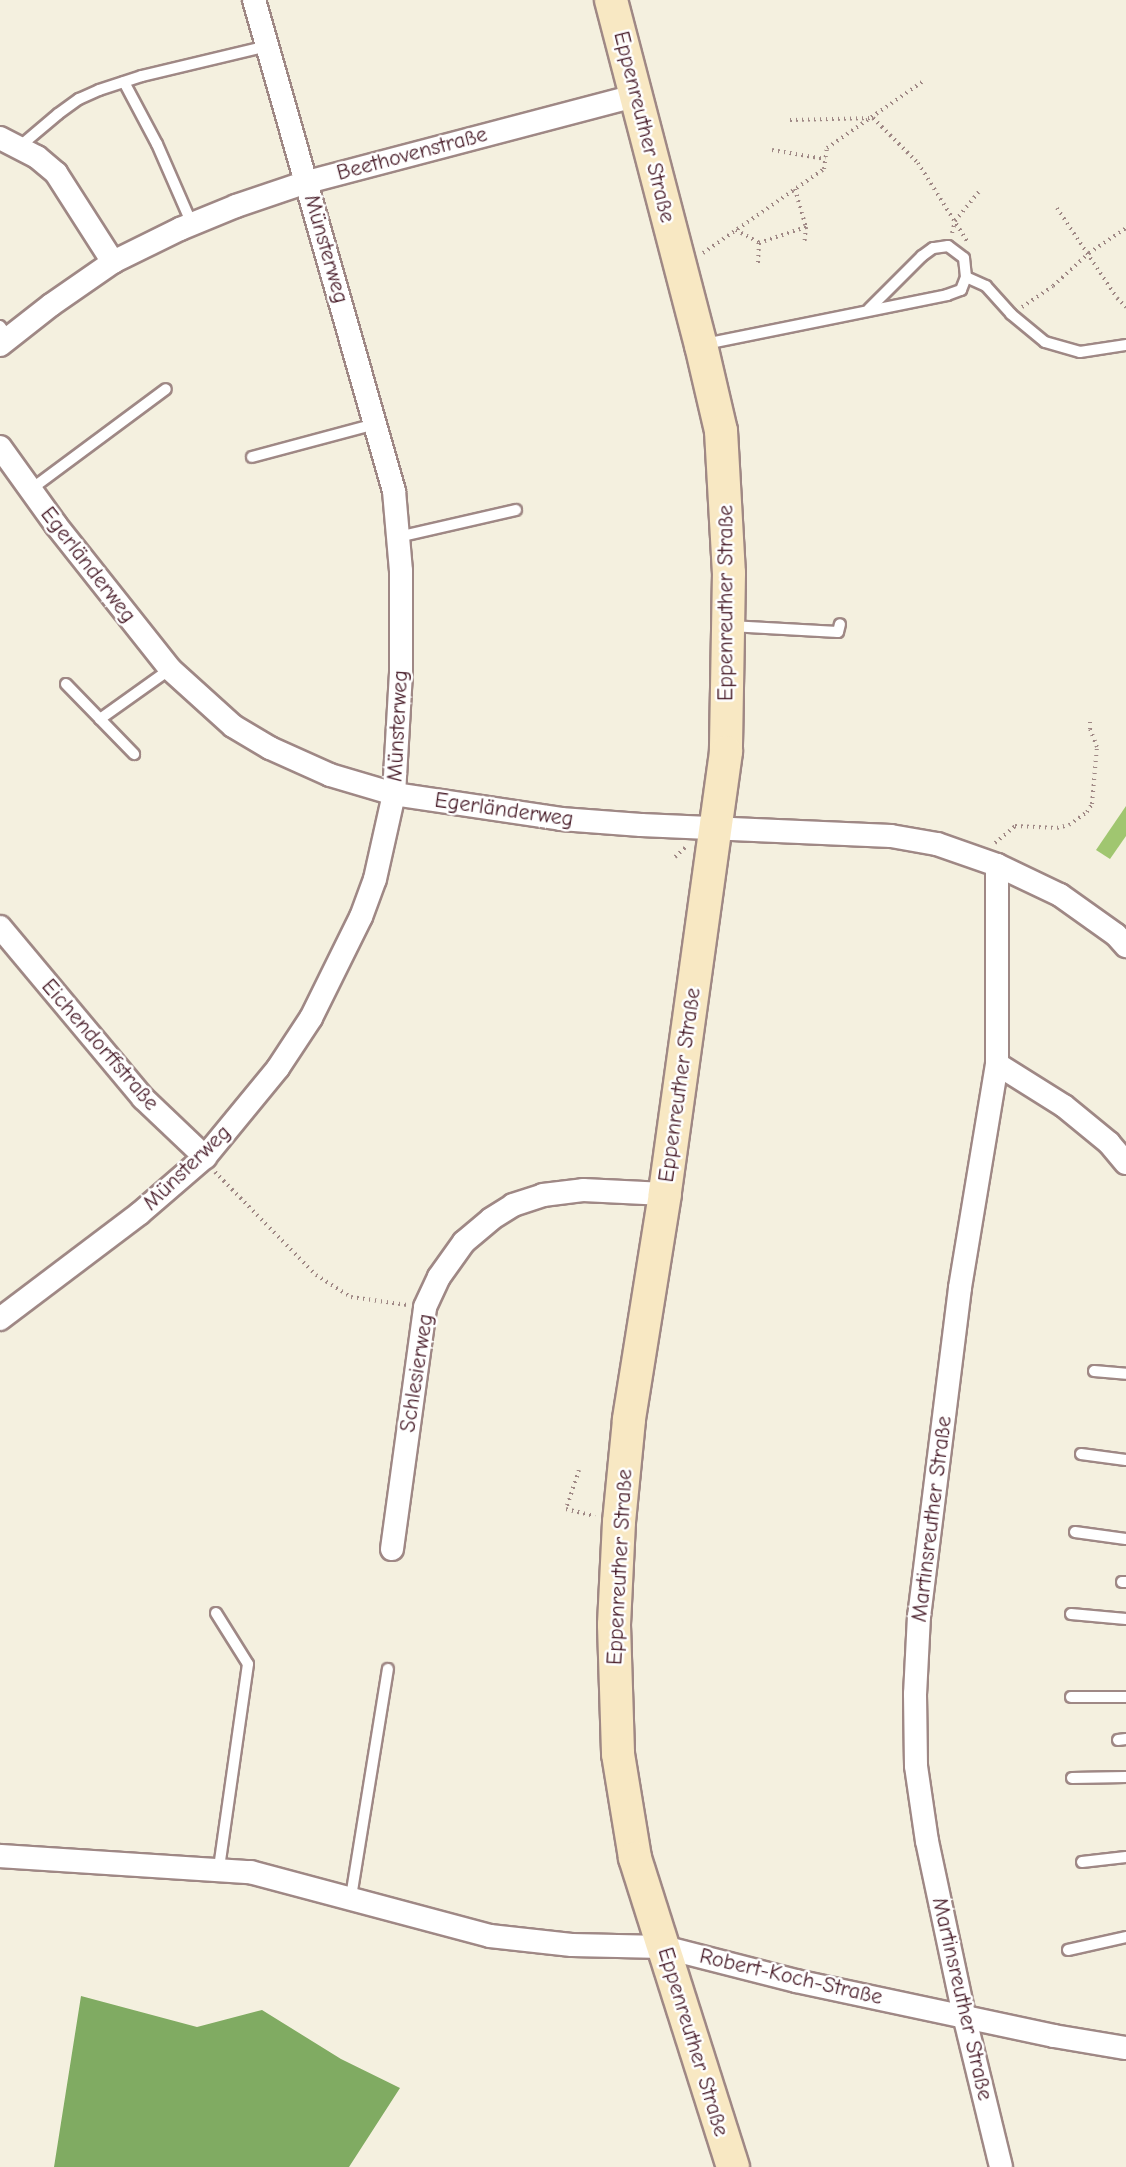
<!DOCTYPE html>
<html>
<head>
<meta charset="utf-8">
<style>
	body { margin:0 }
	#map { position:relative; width:1126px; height:2167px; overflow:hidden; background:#f4f0df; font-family:"Comic Neue",sans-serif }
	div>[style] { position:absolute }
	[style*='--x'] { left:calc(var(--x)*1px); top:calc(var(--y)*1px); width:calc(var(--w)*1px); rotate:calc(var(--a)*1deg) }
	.green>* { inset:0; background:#a0c670 }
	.forest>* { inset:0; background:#80ab62 }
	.path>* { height:4px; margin-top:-2px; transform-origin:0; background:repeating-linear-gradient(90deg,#9f8885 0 1.5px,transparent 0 6px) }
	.roads { filter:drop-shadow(2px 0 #9f8885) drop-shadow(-2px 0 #9f8885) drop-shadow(0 2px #9f8885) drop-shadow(0 -2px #9f8885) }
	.lane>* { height:10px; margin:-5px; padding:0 5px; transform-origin:5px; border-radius:5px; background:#fff }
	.street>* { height:22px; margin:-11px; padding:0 11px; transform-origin:11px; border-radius:11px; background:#fff }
	.secondary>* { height:32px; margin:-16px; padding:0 16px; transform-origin:16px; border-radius:16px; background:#f8e8c3 }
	span { translate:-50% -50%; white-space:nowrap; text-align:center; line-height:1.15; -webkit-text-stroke:5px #fff; paint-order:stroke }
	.street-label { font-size:22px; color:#4a1f2b }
</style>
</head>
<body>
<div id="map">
	<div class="green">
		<i style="clip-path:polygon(1126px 806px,1126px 836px,1110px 859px,1096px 850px)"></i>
	</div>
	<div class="forest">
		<i style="clip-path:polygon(81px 1996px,197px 2027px,262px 2010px,341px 2059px,400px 2088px,349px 2167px,54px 2167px)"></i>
	</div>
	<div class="path">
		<i style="--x:790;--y:120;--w:83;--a:-1.4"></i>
		<i style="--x:873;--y:118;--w:64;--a:45"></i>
		<i style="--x:918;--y:163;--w:92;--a:57.9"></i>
		<i style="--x:772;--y:150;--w:54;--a:9.6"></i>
		<i style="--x:795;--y:189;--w:40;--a:74"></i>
		<i style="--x:806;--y:227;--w:18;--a:96"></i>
		<i style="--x:1057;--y:208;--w:108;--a:56.3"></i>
		<i style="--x:1117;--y:298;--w:13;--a:45"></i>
		<i style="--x:736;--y:230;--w:26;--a:29"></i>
		<i style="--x:759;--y:243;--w:22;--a:93"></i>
		<i style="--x:952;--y:233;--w:12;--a:-76"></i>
		<i style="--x:955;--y:221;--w:41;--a:-50.9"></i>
		<i style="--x:759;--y:243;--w:50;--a:-18.8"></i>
		<i style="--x:703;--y:253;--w:147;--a:-34.8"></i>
		<i style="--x:824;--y:169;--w:21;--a:-82"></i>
		<i style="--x:827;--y:148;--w:119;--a:-34.8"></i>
		<i style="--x:1022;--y:307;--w:37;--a:-34"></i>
		<i style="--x:1053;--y:286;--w:49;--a:-42.5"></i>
		<i style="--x:1089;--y:253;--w:45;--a:-34"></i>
		<i style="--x:995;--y:843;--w:26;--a:-40"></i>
		<i style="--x:1015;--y:826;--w:42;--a:2.7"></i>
		<i style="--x:1057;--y:828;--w:12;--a:-14"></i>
		<i style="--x:1069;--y:825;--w:22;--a:-36"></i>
		<i style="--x:1087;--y:812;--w:9;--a:-58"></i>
		<i style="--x:1092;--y:804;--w:57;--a:-85"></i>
		<i style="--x:1097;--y:747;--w:19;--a:-111"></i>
		<i style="--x:1090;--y:729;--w:10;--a:-90"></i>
		<i style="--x:675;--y:857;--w:16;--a:-43"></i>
		<i style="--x:215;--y:1172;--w:144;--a:45.6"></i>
		<i style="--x:316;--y:1275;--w:41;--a:32.2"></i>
		<i style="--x:351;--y:1297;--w:57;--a:8.1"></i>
		<i style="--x:579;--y:1470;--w:41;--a:108.4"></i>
		<i style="--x:566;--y:1509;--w:30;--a:14"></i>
	</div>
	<div class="roads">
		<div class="lane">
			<i style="--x:124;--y:82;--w:70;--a:62"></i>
			<i style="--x:157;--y:144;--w:87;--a:66.4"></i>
			<i style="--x:19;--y:147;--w:51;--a:-40.2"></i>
			<i style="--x:58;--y:114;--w:26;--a:-36"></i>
			<i style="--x:79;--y:99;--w:22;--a:-24"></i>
			<i style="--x:99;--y:90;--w:45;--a:-18"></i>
			<i style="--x:142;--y:76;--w:130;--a:-13.4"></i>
			<i style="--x:966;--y:277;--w:22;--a:24"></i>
			<i style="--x:986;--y:286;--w:38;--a:48"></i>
			<i style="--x:1011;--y:314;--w:44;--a:39.5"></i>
			<i style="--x:1045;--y:342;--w:36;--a:16"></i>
			<i style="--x:1080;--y:352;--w:47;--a:-8.7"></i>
			<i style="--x:0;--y:326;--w:15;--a:53"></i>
			<i style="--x:705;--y:344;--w:247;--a:-11.4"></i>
			<i style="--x:947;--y:295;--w:15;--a:-20"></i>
			<i style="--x:961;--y:290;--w:14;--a:-69"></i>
			<i style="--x:966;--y:277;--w:19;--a:-96"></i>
			<i style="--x:964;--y:258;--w:20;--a:-143"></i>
			<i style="--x:948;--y:246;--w:15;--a:172"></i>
			<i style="--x:933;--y:248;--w:14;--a:144"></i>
			<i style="--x:922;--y:256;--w:75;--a:135"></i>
			<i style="--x:252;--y:457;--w:127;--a:-15"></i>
			<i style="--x:30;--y:490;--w:169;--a:-36.6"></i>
			<i style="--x:398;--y:537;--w:121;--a:-12.9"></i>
			<i style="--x:730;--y:626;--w:108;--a:3.2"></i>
			<i style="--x:838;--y:632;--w:8;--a:-76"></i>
			<i style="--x:66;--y:684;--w:49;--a:45.8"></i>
			<i style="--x:100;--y:719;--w:86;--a:-35.5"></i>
			<i style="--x:100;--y:719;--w:49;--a:45.8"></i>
			<i style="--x:1094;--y:1371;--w:32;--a:5"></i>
			<i style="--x:1081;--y:1454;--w:45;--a:7.6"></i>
			<i style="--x:1075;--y:1532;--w:51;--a:7.8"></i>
			<i style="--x:1122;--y:1582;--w:4;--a:0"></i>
			<i style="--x:216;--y:1613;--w:60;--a:57.9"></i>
			<i style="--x:248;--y:1664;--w:206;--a:98.1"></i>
			<i style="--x:1071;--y:1614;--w:55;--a:5.2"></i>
			<i style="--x:1071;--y:1697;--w:55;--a:0"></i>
			<i style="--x:1118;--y:1740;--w:8;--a:-7"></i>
			<i style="--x:1072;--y:1778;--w:54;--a:-1.1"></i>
			<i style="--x:1082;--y:1862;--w:44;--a:-6.5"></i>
			<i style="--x:351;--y:1897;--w:231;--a:-80.8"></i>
			<i style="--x:1068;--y:1950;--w:59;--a:-12.6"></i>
		</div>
		<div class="street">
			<i style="--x:0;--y:138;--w:42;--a:27.2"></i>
			<i style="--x:37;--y:157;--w:25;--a:40"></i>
			<i style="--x:56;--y:173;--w:106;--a:57.4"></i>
			<i style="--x:0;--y:345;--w:65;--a:-38.1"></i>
			<i style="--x:51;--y:305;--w:75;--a:-34.7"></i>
			<i style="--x:113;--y:262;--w:75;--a:-26.2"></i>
			<i style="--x:180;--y:229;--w:61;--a:-22.3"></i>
			<i style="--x:236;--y:206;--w:75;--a:-18.7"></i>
			<i style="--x:307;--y:182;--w:339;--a:-14.7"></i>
			<i style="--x:0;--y:447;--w:96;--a:54.3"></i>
			<i style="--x:56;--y:525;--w:184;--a:51.6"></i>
			<i style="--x:170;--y:669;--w:85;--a:42.1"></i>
			<i style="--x:233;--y:726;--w:43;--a:30.7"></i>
			<i style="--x:270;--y:748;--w:66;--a:24.2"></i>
			<i style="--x:330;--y:775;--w:67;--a:16.5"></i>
			<i style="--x:394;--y:794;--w:169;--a:8.5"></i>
			<i style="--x:561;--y:819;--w:80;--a:4.3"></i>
			<i style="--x:641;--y:825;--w:250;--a:2.5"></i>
			<i style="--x:891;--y:836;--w:47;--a:9.9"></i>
			<i style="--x:937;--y:844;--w:64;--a:19.3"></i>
			<i style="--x:997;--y:865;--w:70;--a:25.5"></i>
			<i style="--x:1060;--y:895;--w:69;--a:35.5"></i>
			<i style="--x:1116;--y:935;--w:15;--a:48"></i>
			<i style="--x:997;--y:865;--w:199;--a:90"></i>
			<i style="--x:997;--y:1064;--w:227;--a:99.4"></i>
			<i style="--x:960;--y:1288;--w:331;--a:97.1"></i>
			<i style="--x:919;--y:1616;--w:78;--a:92.9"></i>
			<i style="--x:915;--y:1694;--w:72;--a:89.2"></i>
			<i style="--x:916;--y:1766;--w:76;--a:81.7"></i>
			<i style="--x:927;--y:1841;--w:178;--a:78"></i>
			<i style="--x:964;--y:2015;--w:156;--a:76.3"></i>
			<i style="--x:0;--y:927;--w:223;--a:50.1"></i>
			<i style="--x:143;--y:1098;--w:86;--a:43.6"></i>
			<i style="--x:997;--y:1064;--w:79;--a:32.1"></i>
			<i style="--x:1064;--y:1106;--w:58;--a:39.4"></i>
			<i style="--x:1109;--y:1143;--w:26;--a:50"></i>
			<i style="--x:0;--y:1319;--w:174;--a:-37.1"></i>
			<i style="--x:139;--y:1214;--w:87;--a:-40.8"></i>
			<i style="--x:205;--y:1157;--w:115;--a:-50.6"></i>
			<i style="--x:278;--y:1068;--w:60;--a:-56.6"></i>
			<i style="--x:311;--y:1018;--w:113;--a:-63.7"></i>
			<i style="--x:361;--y:917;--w:40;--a:-69.8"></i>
			<i style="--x:375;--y:879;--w:87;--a:-77.4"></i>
			<i style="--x:394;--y:794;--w:120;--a:-86.7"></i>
			<i style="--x:401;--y:674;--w:103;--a:-90"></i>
			<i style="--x:401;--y:571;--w:80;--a:-95"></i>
			<i style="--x:394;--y:491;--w:511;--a:-105.91"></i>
			<i style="--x:392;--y:1549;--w:244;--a:-82.2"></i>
			<i style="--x:425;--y:1307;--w:33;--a:-65"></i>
			<i style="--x:439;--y:1277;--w:43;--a:-54.5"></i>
			<i style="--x:464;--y:1242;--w:35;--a:-40"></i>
			<i style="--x:491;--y:1219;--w:26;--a:-32"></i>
			<i style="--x:513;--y:1205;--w:32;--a:-18"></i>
			<i style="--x:543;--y:1195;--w:40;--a:-7.1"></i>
			<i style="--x:583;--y:1190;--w:82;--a:2.8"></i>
			<i style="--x:0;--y:1856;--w:251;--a:3.7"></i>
			<i style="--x:250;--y:1872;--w:248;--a:14.9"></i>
			<i style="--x:490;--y:1936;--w:82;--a:6.3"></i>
			<i style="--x:572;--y:1945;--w:91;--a:1.3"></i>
			<i style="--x:663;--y:1947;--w:137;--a:14.3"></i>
			<i style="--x:796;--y:1981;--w:264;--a:12"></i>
			<i style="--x:1054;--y:2036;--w:73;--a:9.5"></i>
		</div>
		<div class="secondary">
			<i style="--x:611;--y:0;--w:357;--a:75.4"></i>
			<i style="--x:701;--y:345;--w:88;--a:76.9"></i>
			<i style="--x:721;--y:431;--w:142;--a:86.8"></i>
			<i style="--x:729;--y:573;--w:179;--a:91"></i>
			<i style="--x:726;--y:752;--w:446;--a:97.9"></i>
			<i style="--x:665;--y:1194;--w:229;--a:99.1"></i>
			<i style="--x:629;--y:1420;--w:102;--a:95.6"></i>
			<i style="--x:619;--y:1522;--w:103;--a:92.8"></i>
			<i style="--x:614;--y:1625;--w:129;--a:88.2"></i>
			<i style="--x:618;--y:1754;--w:105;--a:80.7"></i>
			<i style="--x:635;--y:1858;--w:324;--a:72.4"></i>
		</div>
	</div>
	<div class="street-label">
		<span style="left:644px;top:127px;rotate:76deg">Eppenreuther Straße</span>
		<span style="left:412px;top:154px;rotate:-15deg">Beethovenstraße</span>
		<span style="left:326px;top:249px;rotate:74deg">Münsterweg</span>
		<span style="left:88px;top:565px;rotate:52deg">Egerländerweg</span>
		<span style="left:726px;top:603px;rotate:-90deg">Eppenreuther Straße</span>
		<span style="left:398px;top:726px;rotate:-87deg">Münsterweg</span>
		<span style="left:504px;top:810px;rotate:8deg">Egerländerweg</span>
		<span style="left:100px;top:1045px;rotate:49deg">Eichendorffstraße</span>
		<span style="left:680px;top:1085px;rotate:-82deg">Eppenreuther Straße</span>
		<span style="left:187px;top:1168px;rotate:-44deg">Münsterweg</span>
		<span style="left:417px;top:1373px;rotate:-81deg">Schlesierweg</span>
		<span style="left:932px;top:1519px;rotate:-83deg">Martinsreuther Straße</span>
		<span style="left:620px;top:1567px;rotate:-87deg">Eppenreuther Straße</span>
		<span style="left:791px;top:1977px;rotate:13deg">Robert-Koch-Straße</span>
		<span style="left:962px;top:1999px;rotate:77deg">Martinsreuther Straße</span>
		<span style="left:693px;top:2042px;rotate:73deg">Eppenreuther Straße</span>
	</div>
</div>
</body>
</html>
